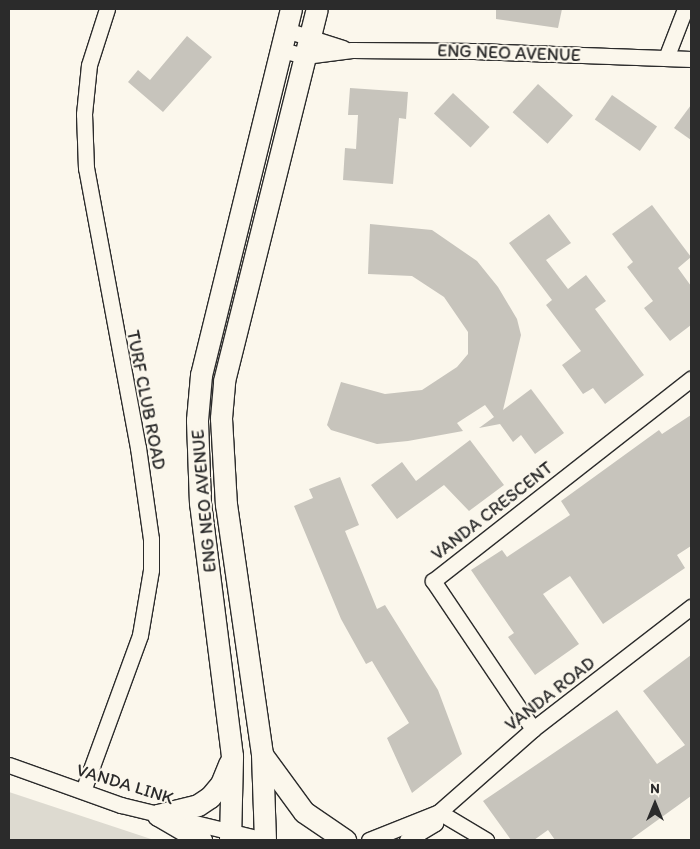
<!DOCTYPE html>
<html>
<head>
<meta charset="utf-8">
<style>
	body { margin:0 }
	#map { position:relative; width:700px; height:849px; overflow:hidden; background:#fbf7ec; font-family:Itim,sans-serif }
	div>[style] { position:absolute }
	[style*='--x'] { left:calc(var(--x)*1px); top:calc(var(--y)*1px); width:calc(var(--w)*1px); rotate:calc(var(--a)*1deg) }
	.green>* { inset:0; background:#dddad0 }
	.building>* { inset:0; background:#c7c4bc; transform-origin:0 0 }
	.roads { filter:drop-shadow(1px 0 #2b2b2b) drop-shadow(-1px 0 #2b2b2b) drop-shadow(0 1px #2b2b2b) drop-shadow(0 -1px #2b2b2b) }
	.street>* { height:15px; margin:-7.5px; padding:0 7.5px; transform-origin:7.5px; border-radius:7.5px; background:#fbf7ec }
	.secondary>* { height:21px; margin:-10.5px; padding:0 10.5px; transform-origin:10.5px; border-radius:10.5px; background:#fbf7ec }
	span { translate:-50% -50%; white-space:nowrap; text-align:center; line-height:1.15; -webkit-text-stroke:4px #fbf7ec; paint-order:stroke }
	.street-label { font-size:18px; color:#2b2b2b }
	.frame { position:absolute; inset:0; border:10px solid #2b2b2b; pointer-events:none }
	.north { position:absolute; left:630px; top:779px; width:50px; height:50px; -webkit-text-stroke:4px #fbf7ec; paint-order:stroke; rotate:0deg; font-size:14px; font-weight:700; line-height:20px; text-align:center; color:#2b2b2b }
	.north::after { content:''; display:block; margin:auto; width:18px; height:22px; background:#2b2b2b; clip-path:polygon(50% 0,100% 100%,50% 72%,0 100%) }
</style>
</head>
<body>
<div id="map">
	<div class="green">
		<i style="clip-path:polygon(9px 792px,154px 840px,9px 840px)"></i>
	</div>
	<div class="building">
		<i style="clip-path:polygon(496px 9px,562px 9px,558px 28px,496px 19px)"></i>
		<i style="clip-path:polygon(187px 36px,212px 57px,163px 112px,128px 82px,138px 70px,150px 80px)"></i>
		<i style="left:538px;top:84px;width:47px;height:38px;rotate:42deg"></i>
		<i style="clip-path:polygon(350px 88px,408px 92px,406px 119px,399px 118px,393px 184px,343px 180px,345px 148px,356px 149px,358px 115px,348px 115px)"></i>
		<i style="left:453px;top:93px;width:50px;height:28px;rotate:43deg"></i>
		<i style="left:612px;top:95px;width:55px;height:30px;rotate:35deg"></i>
		<i style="clip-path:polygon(691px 105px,691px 140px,674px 128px)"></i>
		<i style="clip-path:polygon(652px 205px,691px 257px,678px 268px,691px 286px,691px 325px,670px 341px,644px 308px,653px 301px,627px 267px,633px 262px,612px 234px)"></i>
		<i style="clip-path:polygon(549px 214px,571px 243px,546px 260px,568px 289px,586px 275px,606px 301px,595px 309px,644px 375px,605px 404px,593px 388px,583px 394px,562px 365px,581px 351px,546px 305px,552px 300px,509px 243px)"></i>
		<i style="clip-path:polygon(370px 224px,432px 230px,477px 261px,498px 287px,517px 319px,521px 335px,503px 410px,531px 389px,564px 433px,535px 454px,521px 435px,513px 442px,500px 424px,479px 428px,494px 417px,485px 405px,457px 423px,463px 431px,408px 441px,377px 444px,331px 430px,327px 425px,341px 382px,385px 394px,422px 390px,457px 367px,468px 354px,468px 332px,444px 297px,412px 276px,368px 274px)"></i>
		<i style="clip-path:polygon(691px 415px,691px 546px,677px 555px,685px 568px,603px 624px,570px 576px,543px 594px,579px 644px,535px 675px,508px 637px,514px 633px,471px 570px,502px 550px,507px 557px,570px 515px,561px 501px,659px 430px,662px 434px)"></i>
		<i style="clip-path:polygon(470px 440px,504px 485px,469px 511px,444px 485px,397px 519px,371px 485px,402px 462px,416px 481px)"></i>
		<i style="clip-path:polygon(340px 477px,359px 525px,345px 531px,377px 609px,385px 605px,438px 690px,462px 754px,412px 793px,387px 738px,409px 723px,372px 661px,366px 664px,341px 619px,294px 506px,313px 498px,309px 489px)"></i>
		<i style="clip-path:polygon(691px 655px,691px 796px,630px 840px,555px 840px,548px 830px,534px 840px,511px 840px,483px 801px,617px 710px,657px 764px,685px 745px,643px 691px)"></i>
	</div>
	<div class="roads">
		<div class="street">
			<i style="--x:286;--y:30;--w:60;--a:17.5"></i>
			<i style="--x:281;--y:50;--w:25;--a:14"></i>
			<i style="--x:305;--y:56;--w:47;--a:-7.3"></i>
			<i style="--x:352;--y:50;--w:122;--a:0.5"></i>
			<i style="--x:474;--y:51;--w:217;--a:2.1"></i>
			<i style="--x:666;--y:58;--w:53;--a:-68.8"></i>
			<i style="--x:533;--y:729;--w:179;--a:-124"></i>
			<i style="--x:433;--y:581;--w:328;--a:-38.1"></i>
			<i style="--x:9;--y:765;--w:119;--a:19.7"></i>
			<i style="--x:121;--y:805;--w:148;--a:13.7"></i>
			<i style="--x:83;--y:791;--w:166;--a:-69.9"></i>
			<i style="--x:140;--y:635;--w:66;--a:-80.4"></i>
			<i style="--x:151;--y:570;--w:31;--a:-90"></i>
			<i style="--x:151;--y:539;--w:92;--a:-98.1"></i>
			<i style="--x:138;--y:448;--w:285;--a:-100.5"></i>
			<i style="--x:86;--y:168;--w:54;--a:-92.1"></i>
			<i style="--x:84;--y:114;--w:49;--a:-84.2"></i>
			<i style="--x:89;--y:65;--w:59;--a:-72.2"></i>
			<i style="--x:439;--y:812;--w:55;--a:30.8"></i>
			<i style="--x:369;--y:840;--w:75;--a:-21.8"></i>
			<i style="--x:439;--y:812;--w:125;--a:-41.4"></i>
			<i style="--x:533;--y:729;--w:200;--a:-37.7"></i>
			<i style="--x:407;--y:840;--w:33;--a:-31"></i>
			<i style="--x:435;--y:823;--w:7;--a:-82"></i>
		</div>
		<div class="secondary">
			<i style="--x:263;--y:756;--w:69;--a:53.8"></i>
			<i style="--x:304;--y:812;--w:50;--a:34.3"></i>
			<i style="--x:158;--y:815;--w:41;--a:-14"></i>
			<i style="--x:198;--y:805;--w:14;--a:-34"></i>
			<i style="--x:210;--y:797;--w:17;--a:-50"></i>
			<i style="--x:221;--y:784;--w:22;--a:-68"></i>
			<i style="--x:158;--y:815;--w:50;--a:30.2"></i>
			<i style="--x:230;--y:840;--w:84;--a:-88.6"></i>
			<i style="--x:232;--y:756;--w:255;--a:-97.2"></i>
			<i style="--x:200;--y:503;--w:83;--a:-92.1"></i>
			<i style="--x:197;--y:420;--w:45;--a:-84.9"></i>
			<i style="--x:201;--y:375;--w:377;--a:-76.2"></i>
			<i style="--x:265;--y:840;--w:86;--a:-92"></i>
			<i style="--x:262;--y:754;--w:252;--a:-98.2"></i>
			<i style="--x:226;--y:505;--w:87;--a:-93.3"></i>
			<i style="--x:221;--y:418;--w:37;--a:-85"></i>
			<i style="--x:224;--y:381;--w:383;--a:-76"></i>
		</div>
	</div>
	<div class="street-label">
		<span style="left:509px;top:53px;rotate:2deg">ENG NEO AVENUE</span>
		<span style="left:146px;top:400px;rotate:79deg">TURF CLUB ROAD</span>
		<span style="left:204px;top:501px;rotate:-95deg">ENG NEO AVENUE</span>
		<span style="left:492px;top:511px;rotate:-38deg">VANDA CRESCENT</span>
		<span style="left:550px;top:694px;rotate:-38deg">VANDA ROAD</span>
		<span style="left:125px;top:784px;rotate:17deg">VANDA LINK</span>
	</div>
	<div class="frame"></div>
	<div class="north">N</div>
</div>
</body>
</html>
